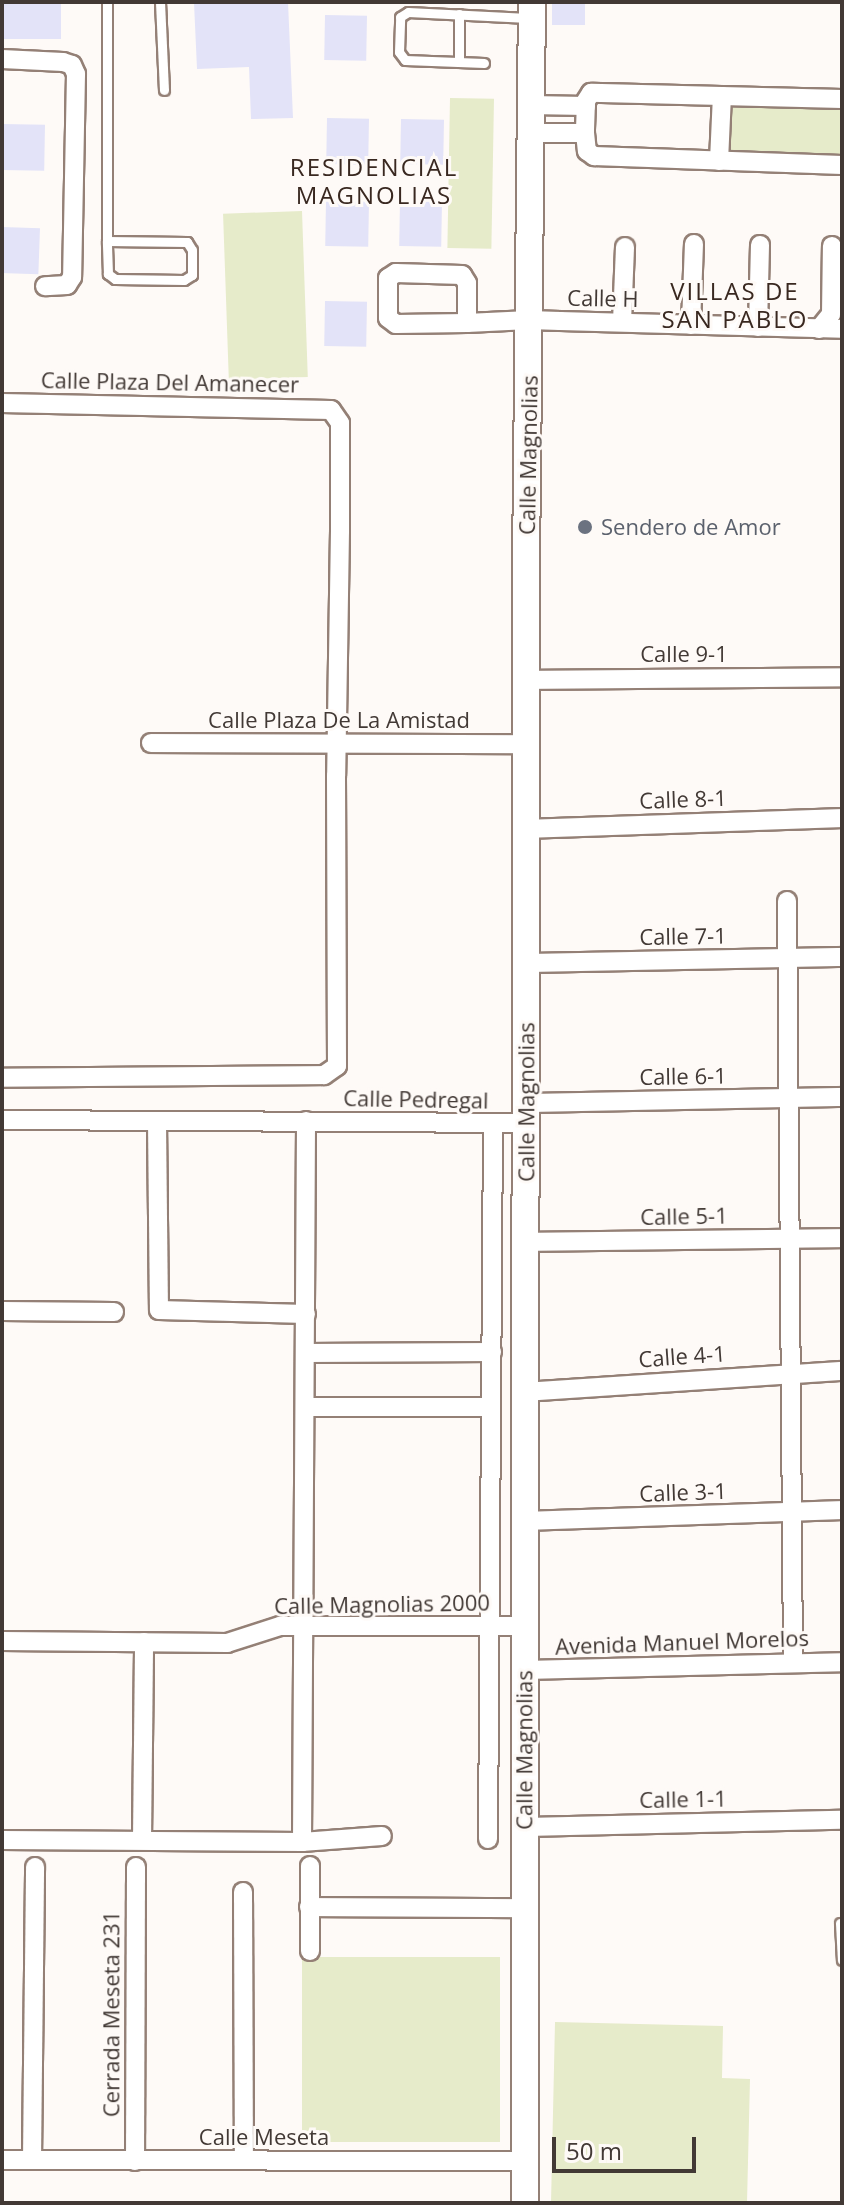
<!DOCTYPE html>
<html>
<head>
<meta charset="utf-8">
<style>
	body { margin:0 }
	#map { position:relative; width:844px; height:2205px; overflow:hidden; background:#fefaf7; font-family:"Open Sans",sans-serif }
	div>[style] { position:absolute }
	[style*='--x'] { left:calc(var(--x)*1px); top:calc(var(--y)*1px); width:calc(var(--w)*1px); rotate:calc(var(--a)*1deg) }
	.green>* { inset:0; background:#e6ebca; transform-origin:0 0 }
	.building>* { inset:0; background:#e3e3f8; transform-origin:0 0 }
	.roads { filter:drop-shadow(2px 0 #948076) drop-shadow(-2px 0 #948076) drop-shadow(0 2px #948076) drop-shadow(0 -2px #948076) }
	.lane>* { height:9px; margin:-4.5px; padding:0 4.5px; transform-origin:4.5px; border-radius:4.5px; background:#fff }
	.street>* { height:18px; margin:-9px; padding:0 9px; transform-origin:9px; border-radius:9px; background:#fff }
	.secondary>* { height:26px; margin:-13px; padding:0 13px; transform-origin:13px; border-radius:13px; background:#fff }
	.dots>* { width:22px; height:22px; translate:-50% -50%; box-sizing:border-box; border:4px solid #fefaf7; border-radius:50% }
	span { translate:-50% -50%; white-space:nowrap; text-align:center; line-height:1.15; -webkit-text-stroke:6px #fefaf7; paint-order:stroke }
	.street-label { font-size:22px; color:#423935 }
	.worship-label { font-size:22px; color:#5b616d }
	.left { translate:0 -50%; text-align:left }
	.neighbourhood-label { font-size:24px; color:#392820; letter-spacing:2px }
	.frame { position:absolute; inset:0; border:4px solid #423935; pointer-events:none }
	.scale { position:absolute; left:552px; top:2137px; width:144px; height:36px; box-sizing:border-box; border:4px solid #423935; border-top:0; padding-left:10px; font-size:24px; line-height:28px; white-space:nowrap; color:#423935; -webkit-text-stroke:6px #fefaf7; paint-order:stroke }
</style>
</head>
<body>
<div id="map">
	<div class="green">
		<i style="left:450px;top:98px;width:44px;height:150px;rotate:1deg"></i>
		<i style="left:732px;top:106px;width:110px;height:45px;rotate:2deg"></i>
		<i style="left:302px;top:211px;width:166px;height:79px;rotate:88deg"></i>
		<i style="left:302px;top:1957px;width:198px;height:185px"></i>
		<i style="clip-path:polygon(555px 2022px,723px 2026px,722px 2078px,750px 2079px,747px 2203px,551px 2203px)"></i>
	</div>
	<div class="building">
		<i style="left:2px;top:2px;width:59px;height:37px"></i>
		<i style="clip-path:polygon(288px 2px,293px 118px,251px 119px,249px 67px,197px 69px,194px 3px)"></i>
		<i style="left:552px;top:2px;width:33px;height:23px"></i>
		<i style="left:325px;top:15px;width:42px;height:45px;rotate:1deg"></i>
		<i style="left:327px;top:118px;width:42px;height:46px;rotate:1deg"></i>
		<i style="left:401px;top:119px;width:43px;height:45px;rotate:1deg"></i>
		<i style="left:2px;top:124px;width:43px;height:46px;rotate:1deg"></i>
		<i style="left:326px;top:201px;width:43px;height:45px;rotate:1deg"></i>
		<i style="left:400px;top:201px;width:42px;height:45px;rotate:1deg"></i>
		<i style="left:2px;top:227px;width:38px;height:46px;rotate:2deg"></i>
		<i style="left:325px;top:301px;width:42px;height:45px;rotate:1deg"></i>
	</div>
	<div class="roads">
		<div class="lane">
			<i style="--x:160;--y:2;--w:88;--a:87.4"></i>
			<i style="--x:459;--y:14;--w:48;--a:90"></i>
			<i style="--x:484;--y:63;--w:79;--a:-177.8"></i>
			<i style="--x:405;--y:60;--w:10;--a:-127"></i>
			<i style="--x:399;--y:52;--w:35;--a:-88"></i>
			<i style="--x:400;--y:17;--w:9;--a:-32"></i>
			<i style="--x:408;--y:12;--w:120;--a:2.9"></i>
			<i style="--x:107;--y:241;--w:80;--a:0.7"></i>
			<i style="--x:187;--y:242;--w:9;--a:58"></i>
			<i style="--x:192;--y:250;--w:25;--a:90"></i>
			<i style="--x:192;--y:275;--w:9;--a:148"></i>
			<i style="--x:184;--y:280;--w:69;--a:-179.2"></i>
			<i style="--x:115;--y:279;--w:9;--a:-144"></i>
			<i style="--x:108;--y:274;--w:33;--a:-92"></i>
			<i style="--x:107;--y:241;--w:239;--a:-90"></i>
			<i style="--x:840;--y:1923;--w:37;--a:87"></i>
		</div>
		<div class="street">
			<i style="--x:2;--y:59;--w:61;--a:2.8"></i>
			<i style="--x:63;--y:62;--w:9;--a:18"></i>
			<i style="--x:72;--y:65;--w:10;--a:66"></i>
			<i style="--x:76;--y:74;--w:203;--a:91.1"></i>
			<i style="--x:72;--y:277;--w:9;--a:122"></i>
			<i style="--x:67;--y:285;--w:22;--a:177"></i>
			<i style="--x:842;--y:99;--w:251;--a:-178.6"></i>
			<i style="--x:591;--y:93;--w:9;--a:122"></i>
			<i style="--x:586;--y:101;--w:32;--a:92"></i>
			<i style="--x:585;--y:133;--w:18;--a:84"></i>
			<i style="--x:587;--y:151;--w:9;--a:36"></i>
			<i style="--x:594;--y:156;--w:248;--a:2.1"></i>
			<i style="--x:530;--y:105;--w:56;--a:1"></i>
			<i style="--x:530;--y:133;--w:55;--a:0"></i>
			<i style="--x:719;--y:161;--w:65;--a:-87.4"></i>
			<i style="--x:622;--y:322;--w:75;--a:-87.7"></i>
			<i style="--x:467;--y:323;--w:40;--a:-90"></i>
			<i style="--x:467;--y:283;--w:9;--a:-122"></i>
			<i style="--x:462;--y:275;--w:66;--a:-178.3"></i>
			<i style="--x:396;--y:273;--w:9;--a:148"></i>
			<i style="--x:388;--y:278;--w:40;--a:90"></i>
			<i style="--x:388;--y:318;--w:10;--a:37"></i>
			<i style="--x:396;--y:324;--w:71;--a:-0.8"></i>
			<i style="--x:467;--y:323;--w:62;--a:-2.8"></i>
			<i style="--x:529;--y:320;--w:31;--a:2"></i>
			<i style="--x:560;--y:321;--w:282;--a:1.6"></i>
			<i style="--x:691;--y:325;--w:81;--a:-87.9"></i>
			<i style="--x:758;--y:327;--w:82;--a:-88.6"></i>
			<i style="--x:819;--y:329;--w:19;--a:-51"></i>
			<i style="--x:831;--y:314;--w:68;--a:-89.2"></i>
			<i style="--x:2;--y:403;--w:329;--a:1.2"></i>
			<i style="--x:331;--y:410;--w:16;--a:55"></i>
			<i style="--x:340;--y:423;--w:108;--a:90"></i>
			<i style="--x:340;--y:531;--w:245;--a:90.9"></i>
			<i style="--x:336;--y:776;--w:290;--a:89.8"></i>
			<i style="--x:337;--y:1066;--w:16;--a:145"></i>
			<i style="--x:324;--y:1075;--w:322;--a:179.5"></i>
			<i style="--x:526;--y:680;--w:316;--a:-0.5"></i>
			<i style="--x:151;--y:743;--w:375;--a:0.2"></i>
			<i style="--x:526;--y:829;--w:316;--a:-2"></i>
			<i style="--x:787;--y:901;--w:761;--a:89.55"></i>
			<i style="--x:525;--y:963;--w:317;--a:-1.1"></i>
			<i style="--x:526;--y:1103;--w:316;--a:-1.1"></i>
			<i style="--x:2;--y:1120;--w:524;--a:0.33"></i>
			<i style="--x:157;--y:1122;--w:188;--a:89.4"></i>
			<i style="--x:159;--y:1310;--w:147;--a:1.6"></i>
			<i style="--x:526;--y:1242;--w:316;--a:-0.7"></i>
			<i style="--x:2;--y:1311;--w:112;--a:0.5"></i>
			<i style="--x:306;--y:1353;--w:186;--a:-0.3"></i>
			<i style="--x:525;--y:1392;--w:318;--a:-3.8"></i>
			<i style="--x:305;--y:1407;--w:186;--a:0"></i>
			<i style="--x:526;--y:1521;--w:316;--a:-2"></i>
			<i style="--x:2;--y:1641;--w:225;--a:0.5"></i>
			<i style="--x:227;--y:1643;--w:56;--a:-17.8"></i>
			<i style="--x:280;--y:1626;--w:245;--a:0"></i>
			<i style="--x:524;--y:1670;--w:318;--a:-1.4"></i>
			<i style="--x:524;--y:1827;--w:318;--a:-1.3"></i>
			<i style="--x:488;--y:1839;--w:715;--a:-89.6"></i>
			<i style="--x:2;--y:1840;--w:300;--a:0.4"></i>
			<i style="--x:302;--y:1842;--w:80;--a:-4.3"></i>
			<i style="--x:142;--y:1840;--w:198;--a:-89.4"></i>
			<i style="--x:302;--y:1842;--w:721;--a:-89.68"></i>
			<i style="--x:310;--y:1866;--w:85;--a:90"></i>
			<i style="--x:243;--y:1892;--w:268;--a:89.8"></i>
			<i style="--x:309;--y:1907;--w:216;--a:0.3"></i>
			<i style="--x:2;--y:2160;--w:523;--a:0.11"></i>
			<i style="--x:32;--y:2160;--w:293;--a:-89.4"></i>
			<i style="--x:135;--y:2161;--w:294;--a:-89.8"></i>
		</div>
		<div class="secondary">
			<i style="--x:525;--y:2203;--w:1639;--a:-89.97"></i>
			<i style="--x:526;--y:564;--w:562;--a:-89.39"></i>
		</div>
	</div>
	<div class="dots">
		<i style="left:585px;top:527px;background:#6b7280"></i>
	</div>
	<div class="street-label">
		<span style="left:603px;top:298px;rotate:1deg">Calle H</span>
		<span style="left:170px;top:382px;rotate:1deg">Calle Plaza Del Amanecer</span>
		<span style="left:528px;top:455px;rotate:-89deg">Calle Magnolias</span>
		<span style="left:684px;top:654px">Calle 9-1</span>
		<span style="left:339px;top:720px">Calle Plaza De La Amistad</span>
		<span style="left:683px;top:799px;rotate:-2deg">Calle 8-1</span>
		<span style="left:683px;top:936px;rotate:-1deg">Calle 7-1</span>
		<span style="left:683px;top:1076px;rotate:-1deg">Calle 6-1</span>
		<span style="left:416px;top:1099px;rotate:1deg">Calle Pedregal</span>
		<span style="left:526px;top:1102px;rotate:-90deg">Calle Magnolias</span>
		<span style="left:684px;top:1216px;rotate:-1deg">Calle 5-1</span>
		<span style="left:682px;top:1356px;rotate:-4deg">Calle 4-1</span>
		<span style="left:683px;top:1492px;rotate:-2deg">Calle 3-1</span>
		<span style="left:382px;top:1604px;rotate:-1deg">Calle Magnolias 2000</span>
		<span style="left:682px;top:1642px;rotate:-2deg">Avenida Manuel Morelos</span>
		<span style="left:524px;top:1750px;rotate:-90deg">Calle Magnolias</span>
		<span style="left:683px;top:1799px;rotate:-1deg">Calle 1-1</span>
		<span style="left:111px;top:2014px;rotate:-90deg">Cerrada Meseta 231</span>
		<span style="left:264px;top:2137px">Calle Meseta</span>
	</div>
	<div class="worship-label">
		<span class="left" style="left:601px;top:527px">Sendero de Amor</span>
	</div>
	<div class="neighbourhood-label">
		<span style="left:374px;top:181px">RESIDENCIAL<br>MAGNOLIAS</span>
		<span style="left:735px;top:305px">VILLAS DE<br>SAN PABLO</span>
	</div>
	<div class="frame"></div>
	<div class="scale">50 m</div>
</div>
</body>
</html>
